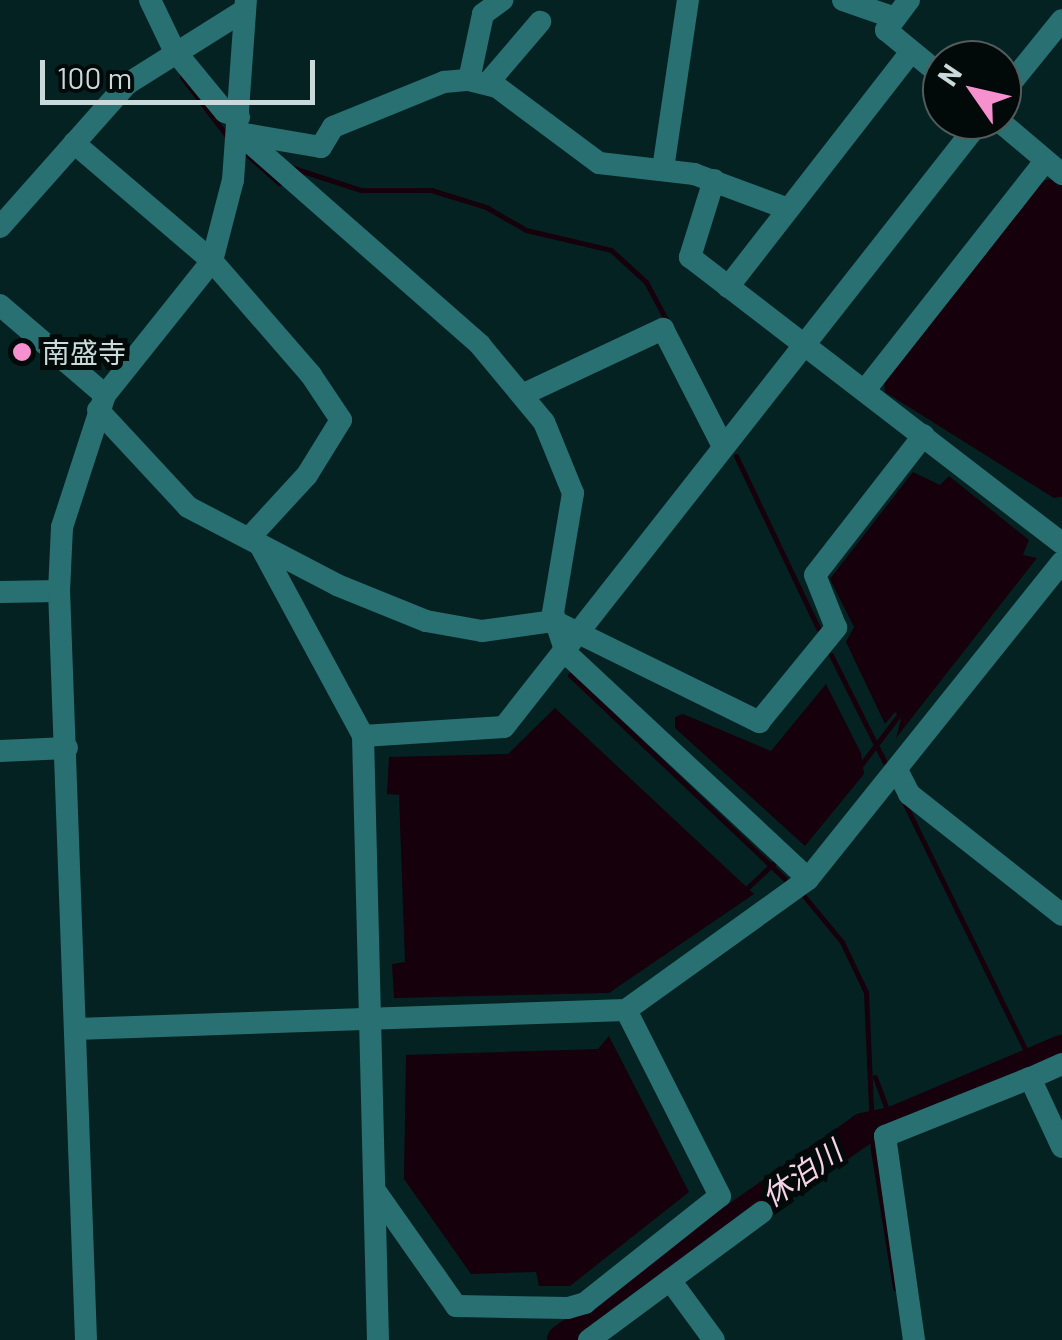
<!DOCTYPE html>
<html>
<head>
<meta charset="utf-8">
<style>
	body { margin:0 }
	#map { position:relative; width:1062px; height:1340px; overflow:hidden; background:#052222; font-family:Barlow,"Noto Sans JP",sans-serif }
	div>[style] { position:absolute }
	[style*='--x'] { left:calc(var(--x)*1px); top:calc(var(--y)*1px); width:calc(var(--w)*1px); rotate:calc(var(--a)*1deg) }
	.water>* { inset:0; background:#15000c }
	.stream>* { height:5px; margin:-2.5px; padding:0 2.5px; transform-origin:2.5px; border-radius:2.5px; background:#15000c }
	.river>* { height:32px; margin:-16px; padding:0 16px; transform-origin:16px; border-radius:16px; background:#15000c }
	.minor>* { height:22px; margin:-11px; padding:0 11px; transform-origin:11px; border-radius:11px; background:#297072 }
	.dots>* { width:28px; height:28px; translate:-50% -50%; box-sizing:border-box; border:5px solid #020909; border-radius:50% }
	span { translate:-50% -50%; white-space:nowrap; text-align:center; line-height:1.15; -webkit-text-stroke:10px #020909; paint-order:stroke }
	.poi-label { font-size:28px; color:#cad9d9 }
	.left { translate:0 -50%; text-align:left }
	.water-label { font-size:30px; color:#f7d1e6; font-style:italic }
	.north { position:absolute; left:922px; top:40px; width:100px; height:100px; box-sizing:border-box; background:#020909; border:2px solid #525c5c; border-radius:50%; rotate:304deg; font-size:28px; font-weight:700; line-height:40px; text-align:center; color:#cad9d9 }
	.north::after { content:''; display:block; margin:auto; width:35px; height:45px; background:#f790ce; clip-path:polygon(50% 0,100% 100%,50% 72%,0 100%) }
	.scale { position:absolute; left:40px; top:60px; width:275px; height:45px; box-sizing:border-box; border:5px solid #cad9d9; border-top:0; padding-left:12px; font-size:30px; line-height:35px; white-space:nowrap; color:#cad9d9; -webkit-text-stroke:8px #020909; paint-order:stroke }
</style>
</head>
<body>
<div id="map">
	<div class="water">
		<i style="clip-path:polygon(1053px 179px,1062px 186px,1062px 497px,1054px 498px,885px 392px,884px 378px,1040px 181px)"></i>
		<i style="clip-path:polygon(913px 472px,940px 485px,949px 476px,1029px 540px,1023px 555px,1037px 558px,896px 738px,901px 719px,895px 712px,885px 724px,846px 642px,854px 627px,830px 579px)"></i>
		<i style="clip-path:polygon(826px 684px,861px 753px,864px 774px,805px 846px,675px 728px,675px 717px,683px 714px,771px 751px)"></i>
		<i style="clip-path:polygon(555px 708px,754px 894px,609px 993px,394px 998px,392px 964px,405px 962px,399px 795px,387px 794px,389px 757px,508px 754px)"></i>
		<i style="clip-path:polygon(609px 1036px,689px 1192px,570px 1286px,539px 1286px,536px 1272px,471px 1274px,404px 1179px,406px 1055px,598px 1049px)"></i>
	</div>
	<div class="stream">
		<i style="--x:182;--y:77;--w:74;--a:52.7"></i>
		<i style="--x:242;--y:150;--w:50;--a:41.7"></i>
		<i style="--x:287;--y:166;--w:78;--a:18"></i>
		<i style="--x:361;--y:190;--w:70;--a:0"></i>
		<i style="--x:431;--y:190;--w:58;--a:17.2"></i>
		<i style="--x:486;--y:207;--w:46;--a:29.9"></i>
		<i style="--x:526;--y:230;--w:87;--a:13.2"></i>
		<i style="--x:611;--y:250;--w:47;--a:42.4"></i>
		<i style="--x:646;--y:282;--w:47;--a:61.8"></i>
		<i style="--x:736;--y:456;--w:191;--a:64.5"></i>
		<i style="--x:831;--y:655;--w:119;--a:63.4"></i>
		<i style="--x:570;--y:675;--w:296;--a:43.5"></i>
		<i style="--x:857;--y:770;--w:74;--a:-52.7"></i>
		<i style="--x:905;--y:804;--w:288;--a:63.9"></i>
		<i style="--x:745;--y:890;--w:44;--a:-43.2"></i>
		<i style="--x:804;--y:896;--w:60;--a:50.4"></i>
		<i style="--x:842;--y:942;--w:55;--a:64.4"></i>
		<i style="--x:866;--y:992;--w:158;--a:87.5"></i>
		<i style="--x:873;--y:1150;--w:140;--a:80.9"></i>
		<i style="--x:875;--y:1077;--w:49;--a:69.7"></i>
	</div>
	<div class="river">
		<i style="--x:563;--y:1340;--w:367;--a:-35.1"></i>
		<i style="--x:863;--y:1129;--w:30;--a:-12"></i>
		<i style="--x:892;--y:1123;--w:185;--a:-23"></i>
	</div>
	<div class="minor">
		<i style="--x:150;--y:0;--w:55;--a:64.4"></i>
		<i style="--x:174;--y:50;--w:80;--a:50.6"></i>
		<i style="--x:225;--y:112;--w:15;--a:20"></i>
		<i style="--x:843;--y:0;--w:55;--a:19.1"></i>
		<i style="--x:909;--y:0;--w:38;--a:127"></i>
		<i style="--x:886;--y:30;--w:72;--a:39.4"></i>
		<i style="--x:469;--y:80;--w:67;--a:-78"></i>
		<i style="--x:483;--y:14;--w:24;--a:-36"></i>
		<i style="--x:487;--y:84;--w:82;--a:-49.5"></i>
		<i style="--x:1002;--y:94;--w:95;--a:-51"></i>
		<i style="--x:998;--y:120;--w:84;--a:40.2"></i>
		<i style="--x:239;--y:133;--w:321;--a:41.3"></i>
		<i style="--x:480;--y:345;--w:100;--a:50.3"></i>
		<i style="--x:544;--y:422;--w:77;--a:67.8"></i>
		<i style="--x:573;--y:493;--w:122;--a:99.5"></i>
		<i style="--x:553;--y:613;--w:42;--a:72"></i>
		<i style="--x:566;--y:653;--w:331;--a:43"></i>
		<i style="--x:239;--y:133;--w:83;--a:9.7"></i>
		<i style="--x:321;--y:147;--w:23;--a:-59"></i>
		<i style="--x:333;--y:127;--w:120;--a:-22.1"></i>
		<i style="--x:444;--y:82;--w:25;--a:-5"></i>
		<i style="--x:469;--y:80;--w:29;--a:14"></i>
		<i style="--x:497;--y:87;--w:127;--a:36.7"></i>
		<i style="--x:599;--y:163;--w:96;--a:6.6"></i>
		<i style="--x:694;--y:174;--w:100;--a:20.4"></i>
		<i style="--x:74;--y:143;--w:182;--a:40.5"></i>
		<i style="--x:212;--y:261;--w:151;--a:49"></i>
		<i style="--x:311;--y:375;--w:54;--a:56.3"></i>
		<i style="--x:341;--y:420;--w:65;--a:121.7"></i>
		<i style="--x:307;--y:475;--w:84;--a:132.6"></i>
		<i style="--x:663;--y:169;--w:171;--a:-81.6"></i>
		<i style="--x:714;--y:180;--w:81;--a:107.3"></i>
		<i style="--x:690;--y:257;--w:469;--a:37.6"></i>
		<i style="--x:0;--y:227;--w:191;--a:-48.4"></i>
		<i style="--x:127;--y:84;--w:139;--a:-32.1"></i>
		<i style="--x:728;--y:287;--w:298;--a:-52.1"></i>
		<i style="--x:0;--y:305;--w:138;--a:40.6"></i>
		<i style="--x:865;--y:390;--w:291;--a:-51.8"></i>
		<i style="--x:522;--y:395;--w:156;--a:-25.1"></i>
		<i style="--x:663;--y:329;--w:131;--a:62.9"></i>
		<i style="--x:98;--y:410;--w:132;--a:47.1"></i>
		<i style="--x:188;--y:507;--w:168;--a:27.6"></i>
		<i style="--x:337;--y:585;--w:96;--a:22"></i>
		<i style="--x:426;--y:621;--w:57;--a:10.1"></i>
		<i style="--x:482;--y:631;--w:73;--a:-7.9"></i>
		<i style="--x:554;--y:621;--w:229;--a:26.2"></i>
		<i style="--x:759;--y:722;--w:122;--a:-50.7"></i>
		<i style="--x:836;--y:628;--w:57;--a:-111.6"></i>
		<i style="--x:815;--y:575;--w:177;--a:-52.1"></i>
		<i style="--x:261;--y:547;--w:215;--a:61.6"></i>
		<i style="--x:363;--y:736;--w:604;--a:88.58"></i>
		<i style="--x:0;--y:592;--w:59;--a:-1"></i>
		<i style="--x:363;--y:736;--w:141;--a:-3.7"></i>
		<i style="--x:504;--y:727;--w:772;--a:-51.84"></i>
		<i style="--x:0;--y:751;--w:67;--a:-2.6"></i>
		<i style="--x:897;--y:770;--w:27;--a:63"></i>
		<i style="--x:909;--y:794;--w:195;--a:38.3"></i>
		<i style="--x:76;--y:1029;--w:550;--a:-1.98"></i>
		<i style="--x:626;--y:1010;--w:224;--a:-35.7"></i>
		<i style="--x:808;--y:879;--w:406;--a:-51.3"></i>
		<i style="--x:1062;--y:1064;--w:35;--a:156"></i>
		<i style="--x:1030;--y:1078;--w:76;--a:65.1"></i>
		<i style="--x:376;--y:1192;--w:139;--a:54.9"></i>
		<i style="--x:456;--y:1306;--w:112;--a:1"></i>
		<i style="--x:568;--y:1308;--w:18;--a:-16"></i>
		<i style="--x:585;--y:1303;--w:172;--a:-38.4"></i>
		<i style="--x:720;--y:1196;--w:208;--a:-116.8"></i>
		<i style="--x:670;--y:1280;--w:74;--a:53.7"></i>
		<i style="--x:86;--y:1340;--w:749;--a:-92.06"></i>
		<i style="--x:59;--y:591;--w:64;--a:-87.3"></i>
		<i style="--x:62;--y:527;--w:139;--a:-72"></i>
		<i style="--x:105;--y:395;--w:171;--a:-51.4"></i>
		<i style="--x:212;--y:261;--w:84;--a:-75.5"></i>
		<i style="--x:233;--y:180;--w:180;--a:-85.9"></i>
		<i style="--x:589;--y:1340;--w:215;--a:-36.5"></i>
		<i style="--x:914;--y:1340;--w:206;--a:-98.1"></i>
		<i style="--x:885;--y:1136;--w:156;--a:-21.8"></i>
	</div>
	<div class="dots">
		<i style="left:22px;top:352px;background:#f790ce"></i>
	</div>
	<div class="poi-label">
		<span class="left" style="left:42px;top:352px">南盛寺</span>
	</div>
	<div class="water-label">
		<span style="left:801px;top:1173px;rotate:-35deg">休泊川</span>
	</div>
	<div class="north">N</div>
	<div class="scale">100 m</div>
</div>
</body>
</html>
